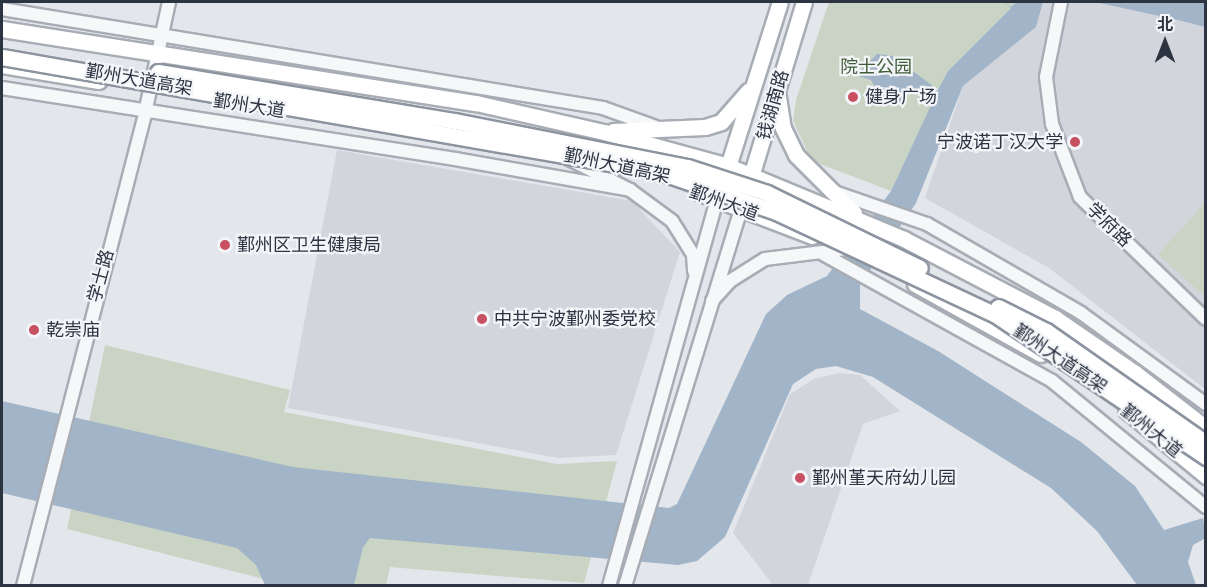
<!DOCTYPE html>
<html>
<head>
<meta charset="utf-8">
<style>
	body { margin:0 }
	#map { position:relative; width:1207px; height:587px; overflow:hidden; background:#e3e6eb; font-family:"PT Sans Narrow","Noto Sans SC",sans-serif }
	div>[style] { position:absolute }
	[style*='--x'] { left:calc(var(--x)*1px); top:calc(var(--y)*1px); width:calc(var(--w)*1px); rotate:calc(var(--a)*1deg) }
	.built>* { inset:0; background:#d2d5dc }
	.green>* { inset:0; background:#c9d4c5 }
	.water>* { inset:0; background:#a1b4c8 }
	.roads { filter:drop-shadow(2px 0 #a8adb5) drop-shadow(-2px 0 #a8adb5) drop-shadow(0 2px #a8adb5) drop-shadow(0 -2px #a8adb5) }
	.tertiary>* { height:12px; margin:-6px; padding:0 6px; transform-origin:6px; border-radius:6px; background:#f6f7f9 }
	.primary>* { height:15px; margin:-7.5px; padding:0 7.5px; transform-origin:7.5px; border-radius:7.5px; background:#fff }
	.bridges { filter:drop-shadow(2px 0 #8c94a0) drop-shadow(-2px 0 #8c94a0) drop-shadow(0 2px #8c94a0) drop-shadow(0 -2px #8c94a0) }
	.trunk-bridge>* { height:15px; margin:-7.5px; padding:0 7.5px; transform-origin:7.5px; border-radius:7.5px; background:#fff }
	.dots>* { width:16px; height:16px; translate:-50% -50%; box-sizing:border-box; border:3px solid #f3f5f8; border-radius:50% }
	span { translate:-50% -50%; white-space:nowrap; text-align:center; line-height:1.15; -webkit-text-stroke:4.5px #f3f5f8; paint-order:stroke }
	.park-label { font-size:18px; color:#405d3a }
	.street-label { font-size:18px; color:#2c3442 }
	.poi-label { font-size:18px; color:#2c3442 }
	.left { translate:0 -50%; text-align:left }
	.right { translate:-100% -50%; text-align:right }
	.frame { position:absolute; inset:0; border:3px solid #2c3442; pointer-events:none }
	.north { position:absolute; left:1135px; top:12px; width:60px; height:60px; -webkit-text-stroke:4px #f3f5f8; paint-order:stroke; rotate:0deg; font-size:16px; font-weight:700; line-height:24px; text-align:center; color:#2c3442 }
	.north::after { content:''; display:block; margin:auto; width:21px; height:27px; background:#2c3442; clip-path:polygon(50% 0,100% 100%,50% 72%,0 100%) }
</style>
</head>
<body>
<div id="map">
	<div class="built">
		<i style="clip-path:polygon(1043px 2px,1205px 2px,1205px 389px,1049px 268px,925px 198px,963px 86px,1036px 27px)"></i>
		<i style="clip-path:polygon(337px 150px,632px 201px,680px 252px,616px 455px,558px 458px,288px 408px)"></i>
		<i style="clip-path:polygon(839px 373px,860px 375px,900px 411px,863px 424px,808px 585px,773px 585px,733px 533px,790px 394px,814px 379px)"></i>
	</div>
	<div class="green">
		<i style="clip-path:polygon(829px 2px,1017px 2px,948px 71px,891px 191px,820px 164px,809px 155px,793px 121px,796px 100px)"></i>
		<i style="clip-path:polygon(1205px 203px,1205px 297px,1158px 254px)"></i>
		<i style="clip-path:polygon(105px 345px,290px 390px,284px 412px,557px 464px,617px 461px,584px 583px,390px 567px,386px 585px,288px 585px,67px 529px)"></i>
	</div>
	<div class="water">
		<i style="clip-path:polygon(1003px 2px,1011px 7px,1017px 2px,1043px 2px,1036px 27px,963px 86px,916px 203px,860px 285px,860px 309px,938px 351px,1081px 442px,1135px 486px,1164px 530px,1203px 518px,1206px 538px,1193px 545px,1188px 562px,1196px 585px,1137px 585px,1097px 531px,1051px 488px,873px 377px,836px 366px,816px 369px,793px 384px,725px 537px,697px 561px,678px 565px,370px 538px,363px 547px,354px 585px,265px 585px,256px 565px,237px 548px,2px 493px,2px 401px,293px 467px,669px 508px,677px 504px,766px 314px,787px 295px,827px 276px,891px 191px,933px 101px,909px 87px,901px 102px,879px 95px,871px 80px,859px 76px,862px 69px,877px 54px,893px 56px,938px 90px,948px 71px,1011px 8px)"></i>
		<i style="clip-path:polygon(1095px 2px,1205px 2px,1205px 27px,1178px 20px)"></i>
	</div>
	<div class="roads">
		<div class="tertiary">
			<i style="--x:1061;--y:2;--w:76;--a:101.3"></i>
			<i style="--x:1046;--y:77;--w:47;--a:82.7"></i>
			<i style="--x:1052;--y:124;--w:78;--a:69"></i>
			<i style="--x:1080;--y:197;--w:175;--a:44.1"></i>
			<i style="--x:2;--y:9;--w:609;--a:9.35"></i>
			<i style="--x:603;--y:108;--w:56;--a:19.7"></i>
			<i style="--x:2;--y:88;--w:459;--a:8.9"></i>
			<i style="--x:455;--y:159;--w:178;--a:10"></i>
			<i style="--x:569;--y:159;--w:68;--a:26.9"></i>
			<i style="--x:630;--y:190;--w:52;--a:36.4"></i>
			<i style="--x:672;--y:221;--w:40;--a:58"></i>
			<i style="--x:693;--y:255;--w:16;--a:86"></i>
			<i style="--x:834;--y:192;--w:98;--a:19"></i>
			<i style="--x:927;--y:224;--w:178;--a:30"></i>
			<i style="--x:1081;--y:313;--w:155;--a:36.1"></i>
			<i style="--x:823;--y:254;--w:262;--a:29"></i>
			<i style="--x:1052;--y:381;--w:199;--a:39.3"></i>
			<i style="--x:712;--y:301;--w:27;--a:-48"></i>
			<i style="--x:730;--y:281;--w:41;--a:-32.2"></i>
			<i style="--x:765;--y:259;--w:83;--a:-7"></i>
			<i style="--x:23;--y:586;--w:488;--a:-75.5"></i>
			<i style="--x:145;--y:113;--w:114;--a:-77.8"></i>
			<i style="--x:609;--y:586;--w:401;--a:-74.4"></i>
			<i style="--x:625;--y:586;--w:394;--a:-72.9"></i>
		</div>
		<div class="primary">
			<i style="--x:2;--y:29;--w:480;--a:8.9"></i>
			<i style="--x:476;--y:103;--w:131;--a:12.8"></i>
			<i style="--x:604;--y:132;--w:129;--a:15.3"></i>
			<i style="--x:728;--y:166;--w:191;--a:22.5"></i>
			<i style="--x:904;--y:239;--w:170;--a:27.6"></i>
			<i style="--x:1055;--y:318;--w:97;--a:34.5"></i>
			<i style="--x:1135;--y:373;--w:90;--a:37.8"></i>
			<i style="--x:2;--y:65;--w:98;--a:9.4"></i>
			<i style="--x:778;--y:97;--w:31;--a:81"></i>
			<i style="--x:783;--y:128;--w:30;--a:64"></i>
			<i style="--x:796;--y:155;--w:82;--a:45"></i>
			<i style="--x:613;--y:131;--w:92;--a:-2.5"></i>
			<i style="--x:705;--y:127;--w:17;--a:-17"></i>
			<i style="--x:721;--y:122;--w:41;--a:-48.9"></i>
			<i style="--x:725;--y:176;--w:182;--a:-72.5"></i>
			<i style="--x:749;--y:183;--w:189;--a:-73.1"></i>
			<i style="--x:700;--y:193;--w:120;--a:21"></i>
			<i style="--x:915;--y:284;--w:144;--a:29.1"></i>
			<i style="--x:1126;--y:410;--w:104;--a:39.5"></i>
		</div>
	</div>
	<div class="bridges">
		<div class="trunk-bridge">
			<i style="--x:2;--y:57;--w:668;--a:9.91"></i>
			<i style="--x:660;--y:172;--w:123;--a:19"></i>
			<i style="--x:776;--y:212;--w:243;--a:25.1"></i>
			<i style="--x:996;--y:315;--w:254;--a:34.1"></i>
			<i style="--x:158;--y:72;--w:301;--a:9.4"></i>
			<i style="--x:455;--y:121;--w:237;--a:11.2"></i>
			<i style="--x:688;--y:167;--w:83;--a:18.2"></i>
			<i style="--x:767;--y:193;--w:170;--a:26.1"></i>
			<i style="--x:998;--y:307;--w:54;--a:26.6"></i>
			<i style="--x:1046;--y:331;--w:195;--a:35"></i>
		</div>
	</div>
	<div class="dots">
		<i style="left:853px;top:97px;background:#c75162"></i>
		<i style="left:1075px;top:142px;background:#c75162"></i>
		<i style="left:225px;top:245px;background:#c75162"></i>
		<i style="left:482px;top:319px;background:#c75162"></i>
		<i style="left:34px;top:330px;background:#c75162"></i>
		<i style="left:800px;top:478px;background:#c75162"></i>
	</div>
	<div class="park-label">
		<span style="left:876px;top:67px">院士公园</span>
	</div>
	<div class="street-label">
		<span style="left:139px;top:80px;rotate:10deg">鄞州大道高架</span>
		<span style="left:773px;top:105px;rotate:-74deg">钱湖南路</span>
		<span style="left:249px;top:106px;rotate:9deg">鄞州大道</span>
		<span style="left:617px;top:166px;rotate:12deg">鄞州大道高架</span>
		<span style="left:724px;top:203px;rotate:20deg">鄞州大道</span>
		<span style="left:1109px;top:225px;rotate:44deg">学府路</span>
		<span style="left:101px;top:276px;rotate:-75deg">学士路</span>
		<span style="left:1060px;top:359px;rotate:34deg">鄞州大道高架</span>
		<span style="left:1151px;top:431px;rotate:39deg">鄞州大道</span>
	</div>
	<div class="poi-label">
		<span class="left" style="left:865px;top:97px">健身广场</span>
		<span class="right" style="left:1063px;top:142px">宁波诺丁汉大学</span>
		<span class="left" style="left:237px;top:245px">鄞州区卫生健康局</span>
		<span class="left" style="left:494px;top:319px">中共宁波鄞州委党校</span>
		<span class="left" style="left:46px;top:330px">乾崇庙</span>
		<span class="left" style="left:812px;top:478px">鄞州堇天府幼儿园</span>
	</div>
	<div class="frame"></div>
	<div class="north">北</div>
</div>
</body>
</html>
